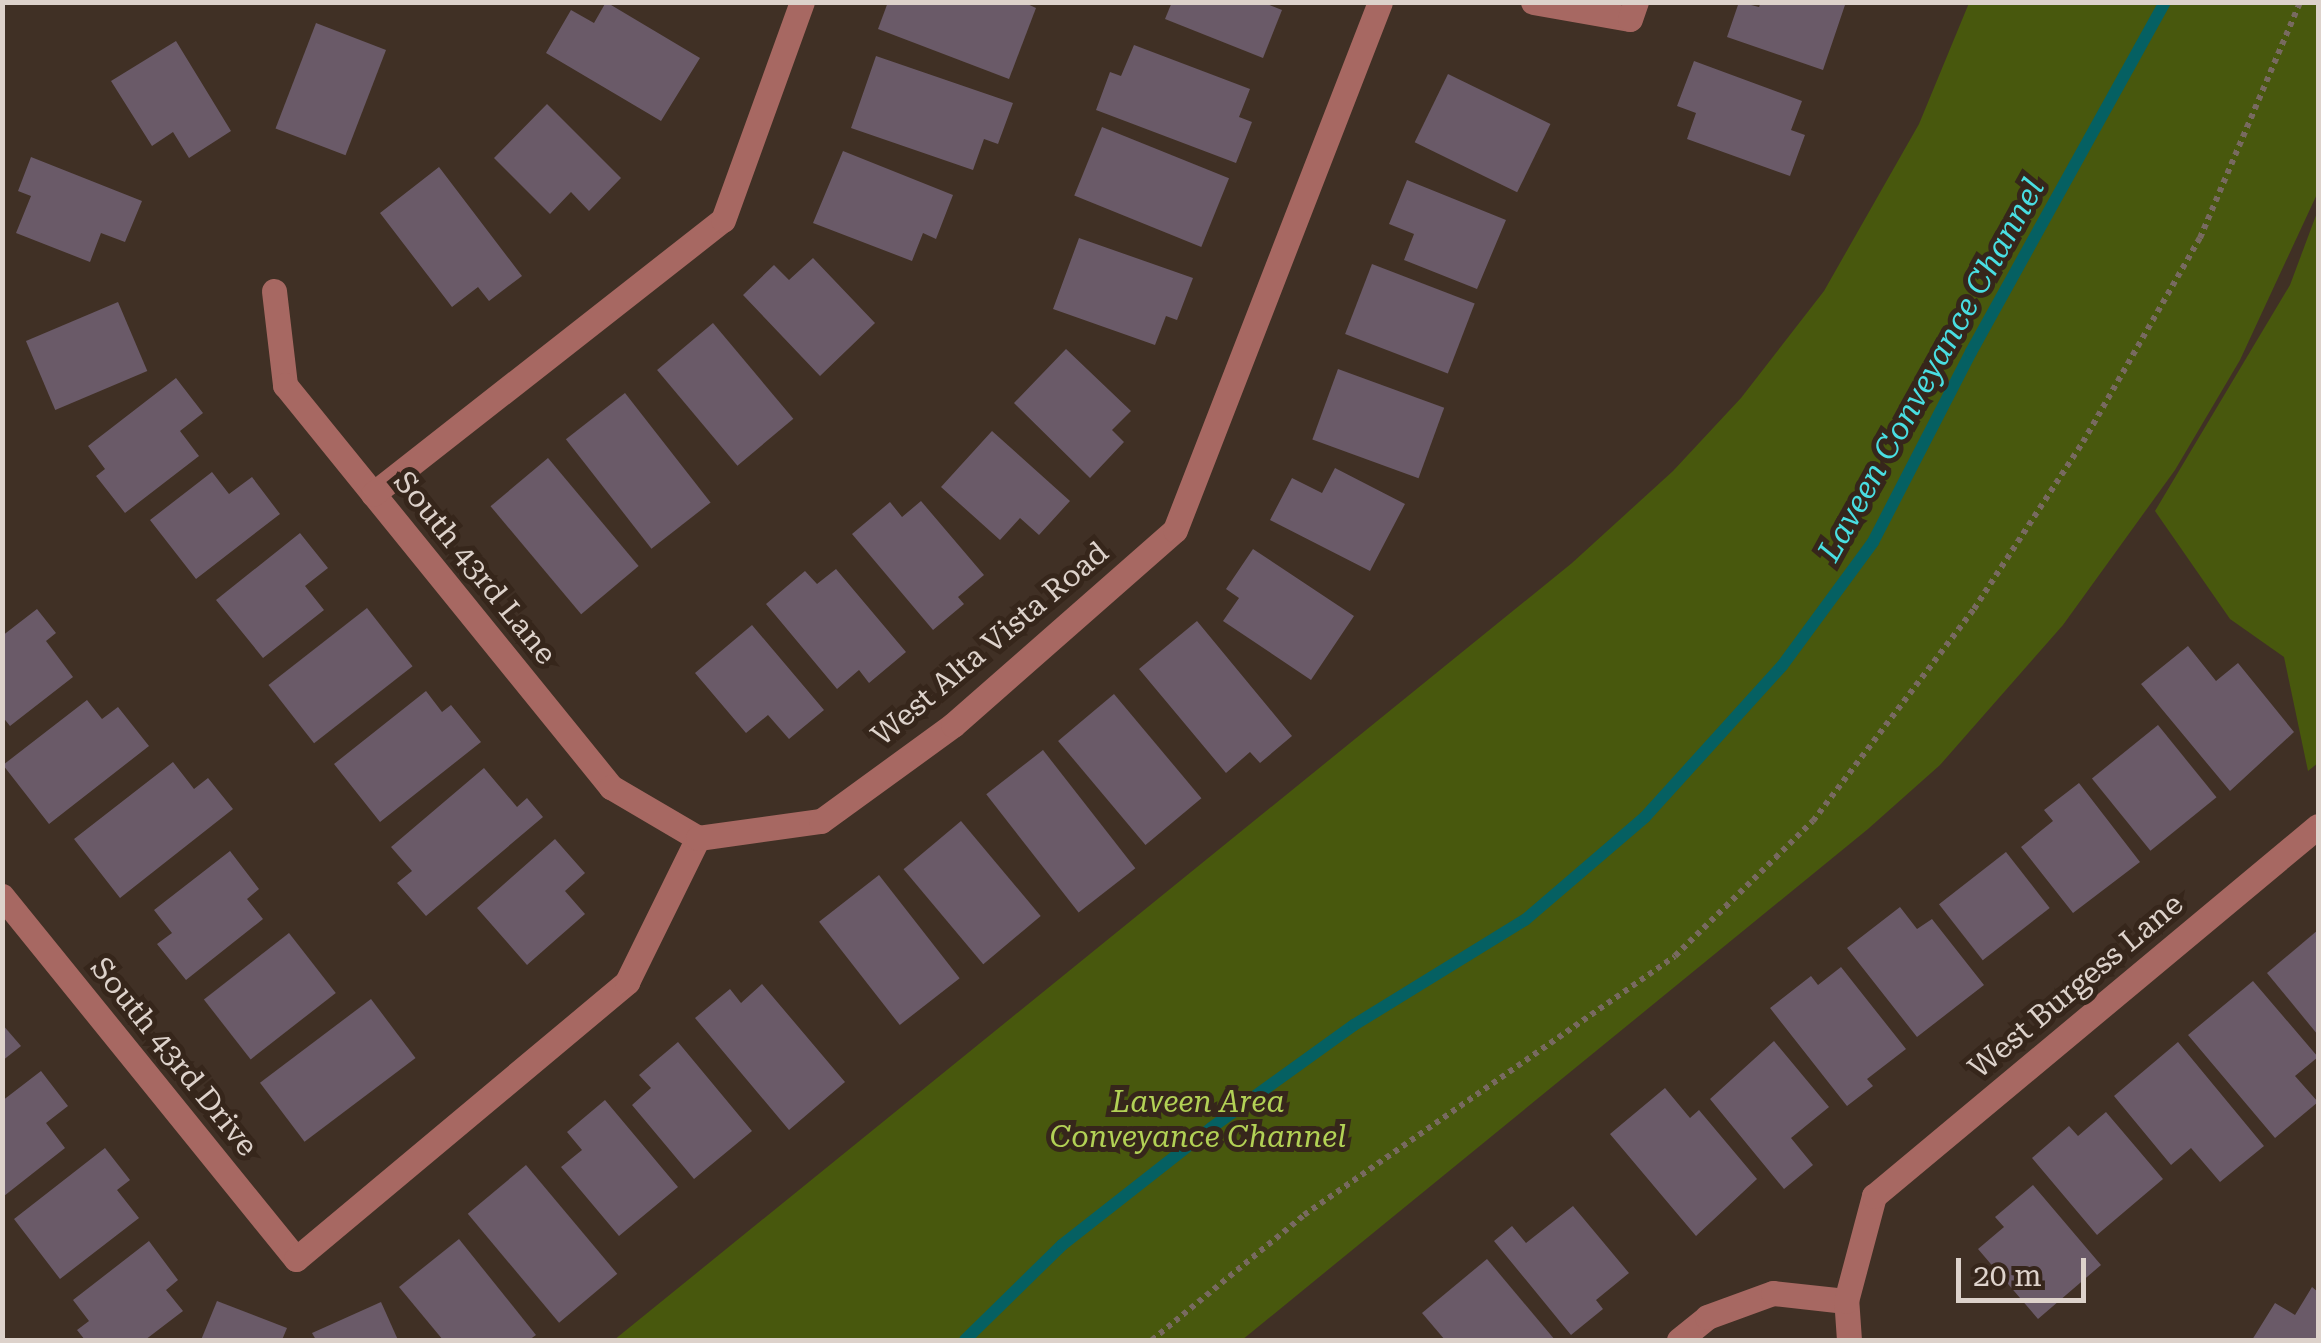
<!DOCTYPE html>
<html>
<head>
<meta charset="utf-8">
<style>
	body { margin:0 }
	#map { position:relative; width:2321px; height:1343px; overflow:hidden; background:#403025; font-family:"Roboto Serif",serif }
	div>[style] { position:absolute }
	[style*='--x'] { left:calc(var(--x)*1px); top:calc(var(--y)*1px); width:calc(var(--w)*1px); rotate:calc(var(--a)*1deg) }
	.green>* { inset:0; background:#48580d }
	.stream>* { height:12px; margin:-6px; padding:0 6px; transform-origin:6px; border-radius:6px; background:#056062 }
	.building>* { inset:0; background:#6a5a68; transform-origin:0 0 }
	.path>* { height:6px; margin-top:-3px; transform-origin:0; background:repeating-linear-gradient(90deg,#786a60 0 5px,transparent 0 10px) }
	.minor>* { height:25px; margin:-12.5px; padding:0 12.5px; transform-origin:12.5px; border-radius:12.5px; background:#a76862 }
	span { translate:-50% -50%; white-space:nowrap; text-align:center; line-height:1.15; -webkit-text-stroke:10px #36261b; paint-order:stroke }
	.street-label { font-size:30px; color:#ddd2cb }
	.park-label { font-size:30px; color:#b2d155; font-style:italic }
	.water-label { font-size:32px; color:#49dee2; font-style:italic }
	.frame { position:absolute; inset:0; border:5px solid #ddd2cb; pointer-events:none }
	.scale { position:absolute; left:1956px; top:1258px; width:130px; height:45px; box-sizing:border-box; border:5px solid #ddd2cb; border-top:0; padding-left:12px; font-size:30px; line-height:35px; white-space:nowrap; color:#ddd2cb; -webkit-text-stroke:8px #36261b; paint-order:stroke }
</style>
</head>
<body>
<div id="map">
	<div class="green">
		<i style="clip-path:polygon(1969px 3px,2318px 3px,2318px 192px,2240px 360px,2175px 470px,2063px 625px,1940px 765px,1868px 829px,1242px 1340px,614px 1340px,1572px 563px,1673px 471px,1741px 398px,1824px 291px,1919px 124px)"></i>
		<i style="clip-path:polygon(2318px 210px,2318px 763px,2308px 771px,2284px 657px,2230px 619px,2155px 511px,2290px 285px)"></i>
	</div>
	<div class="stream">
		<i style="--x:965;--y:1340;--w:136;--a:-44.4"></i>
		<i style="--x:1062;--y:1245;--w:189;--a:-38.1"></i>
		<i style="--x:1211;--y:1128;--w:176;--a:-35.8"></i>
		<i style="--x:1354;--y:1025;--w:201;--a:-31.6"></i>
		<i style="--x:1525;--y:920;--w:158;--a:-40.6"></i>
		<i style="--x:1645;--y:817;--w:204;--a:-47.8"></i>
		<i style="--x:1782;--y:666;--w:154;--a:-53.7"></i>
		<i style="--x:1873;--y:542;--w:214;--a:-62.7"></i>
		<i style="--x:1971;--y:352;--w:400;--a:-61"></i>
	</div>
	<div class="building">
		<i style="clip-path:polygon(606px 2px,700px 58px,661px 121px,546px 53px,571px 10px,594px 23px)"></i>
		<i style="clip-path:polygon(888px 2px,1023px 2px,1036px 8px,1009px 79px,878px 29px)"></i>
		<i style="clip-path:polygon(1172px 2px,1262px 2px,1282px 10px,1263px 58px,1165px 19px)"></i>
		<i style="clip-path:polygon(1739px 2px,1759px 7px,1761px 2px,1846px 2px,1823px 70px,1727px 37px)"></i>
		<i style="left:316px;top:23px;width:75px;height:113px;rotate:21deg"></i>
		<i style="clip-path:polygon(176px 41px,231px 131px,189px 158px,173px 132px,152px 146px,111px 81px)"></i>
		<i style="clip-path:polygon(1134px 45px,1250px 89px,1239px 117px,1252px 122px,1236px 163px,1096px 110px,1110px 72px,1121px 76px)"></i>
		<i style="clip-path:polygon(876px 56px,1013px 103px,998px 144px,984px 139px,973px 170px,851px 128px)"></i>
		<i style="clip-path:polygon(1694px 61px,1802px 101px,1791px 130px,1805px 135px,1790px 176px,1687px 139px,1696px 113px,1677px 106px)"></i>
		<i style="left:1448px;top:74px;width:114px;height:76px;rotate:26deg"></i>
		<i style="clip-path:polygon(547px 104px,621px 178px,589px 211px,571px 192px,550px 214px,494px 158px)"></i>
		<i style="left:1102px;top:127px;width:137px;height:74px;rotate:22deg"></i>
		<i style="clip-path:polygon(843px 151px,953px 195px,936px 239px,923px 233px,912px 261px,813px 223px)"></i>
		<i style="clip-path:polygon(31px 157px,142px 201px,125px 242px,101px 233px,90px 262px,16px 233px,31px 196px,18px 191px)"></i>
		<i style="clip-path:polygon(439px 167px,522px 276px,489px 301px,478px 287px,452px 307px,380px 213px)"></i>
		<i style="clip-path:polygon(1407px 180px,1506px 220px,1477px 289px,1404px 260px,1414px 234px,1389px 224px)"></i>
		<i style="clip-path:polygon(1079px 238px,1193px 278px,1177px 320px,1166px 316px,1155px 345px,1053px 309px)"></i>
		<i style="clip-path:polygon(813px 258px,875px 323px,820px 376px,743px 295px,774px 265px,789px 280px)"></i>
		<i style="left:1372px;top:264px;width:110px;height:75px;rotate:21deg"></i>
		<i style="left:118px;top:302px;width:75px;height:100px;rotate:67deg"></i>
		<i style="left:713px;top:323px;width:125px;height:73px;rotate:50deg"></i>
		<i style="clip-path:polygon(1066px 349px,1131px 411px,1112px 430px,1124px 442px,1090px 478px,1014px 403px)"></i>
		<i style="left:1338px;top:369px;width:113px;height:75px;rotate:20deg"></i>
		<i style="clip-path:polygon(176px 378px,203px 413px,180px 431px,199px 456px,125px 513px,96px 476px,105px 469px,88px 446px)"></i>
		<i style="left:625px;top:393px;width:139px;height:75px;rotate:52deg"></i>
		<i style="clip-path:polygon(992px 431px,1070px 501px,1039px 535px,1020px 518px,1000px 540px,941px 487px)"></i>
		<i style="left:548px;top:458px;width:141px;height:75px;rotate:50deg"></i>
		<i style="clip-path:polygon(1335px 468px,1405px 504px,1370px 571px,1270px 520px,1292px 478px,1322px 493px)"></i>
		<i style="clip-path:polygon(212px 472px,229px 494px,252px 477px,280px 514px,196px 579px,150px 520px)"></i>
		<i style="clip-path:polygon(921px 501px,984px 575px,958px 597px,964px 604px,933px 630px,852px 534px,890px 502px,902px 517px)"></i>
		<i style="clip-path:polygon(300px 533px,328px 568px,305px 586px,324px 610px,263px 658px,216px 600px)"></i>
		<i style="clip-path:polygon(1253px 549px,1354px 616px,1311px 680px,1223px 621px,1239px 598px,1226px 589px)"></i>
		<i style="clip-path:polygon(836px 569px,906px 652px,869px 683px,859px 670px,837px 689px,766px 604px,805px 571px,817px 584px)"></i>
		<i style="left:367px;top:608px;width:74px;height:125px;rotate:52deg"></i>
		<i style="clip-path:polygon(37px 609px,56px 633px,46px 641px,73px 677px,10px 726px,2px 716px,2px 636px)"></i>
		<i style="clip-path:polygon(1197px 621px,1292px 736px,1260px 763px,1250px 752px,1226px 773px,1139px 669px)"></i>
		<i style="clip-path:polygon(752px 625px,824px 710px,789px 739px,768px 715px,746px 733px,695px 673px)"></i>
		<i style="clip-path:polygon(2188px 646px,2216px 681px,2238px 663px,2294px 732px,2230px 791px,2141px 684px)"></i>
		<i style="clip-path:polygon(426px 691px,442px 712px,451px 705px,481px 742px,380px 822px,334px 764px)"></i>
		<i style="left:1114px;top:694px;width:136px;height:73px;rotate:50deg"></i>
		<i style="clip-path:polygon(87px 700px,102px 719px,118px 707px,149px 746px,49px 824px,3px 765px)"></i>
		<i style="left:2158px;top:725px;width:93px;height:85px;rotate:51deg"></i>
		<i style="left:1043px;top:750px;width:150px;height:72px;rotate:52deg"></i>
		<i style="clip-path:polygon(173px 762px,194px 789px,208px 778px,233px 809px,120px 898px,74px 839px)"></i>
		<i style="clip-path:polygon(484px 768px,517px 807px,527px 798px,543px 817px,426px 916px,397px 883px,412px 871px,391px 847px)"></i>
		<i style="clip-path:polygon(2079px 783px,2140px 862px,2073px 913px,2021px 847px,2053px 821px,2044px 810px)"></i>
		<i style="left:961px;top:821px;width:124px;height:75px;rotate:50deg"></i>
		<i style="clip-path:polygon(555px 839px,585px 873px,565px 891px,585px 914px,527px 965px,477px 908px)"></i>
		<i style="clip-path:polygon(230px 851px,259px 889px,247px 899px,263px 919px,186px 980px,157px 944px,172px 933px,154px 910px)"></i>
		<i style="left:2006px;top:852px;width:71px;height:85px;rotate:52deg"></i>
		<i style="left:879px;top:875px;width:131px;height:76px;rotate:52deg"></i>
		<i style="clip-path:polygon(1900px 907px,1917px 929px,1932px 919px,1984px 985px,1917px 1037px,1847px 948px)"></i>
		<i style="clip-path:polygon(2318px 930px,2318px 1035px,2267px 973px)"></i>
		<i style="left:289px;top:933px;width:76px;height:108px;rotate:52deg"></i>
		<i style="clip-path:polygon(1841px 967px,1906px 1049px,1867px 1079px,1873px 1086px,1847px 1106px,1770px 1008px,1811px 976px,1818px 985px)"></i>
		<i style="clip-path:polygon(2253px 981px,2318px 1057px,2295px 1076px,2318px 1102px,2275px 1138px,2188px 1035px)"></i>
		<i style="clip-path:polygon(762px 984px,845px 1082px,789px 1130px,695px 1018px,730px 989px,741px 1003px)"></i>
		<i style="left:371px;top:999px;width:74px;height:139px;rotate:53deg"></i>
		<i style="clip-path:polygon(2px 1024px,21px 1046px,2px 1061px)"></i>
		<i style="clip-path:polygon(1774px 1041px,1829px 1107px,1791px 1138px,1813px 1165px,1784px 1189px,1710px 1099px)"></i>
		<i style="clip-path:polygon(678px 1042px,752px 1131px,694px 1179px,632px 1105px,651px 1088px,639px 1075px)"></i>
		<i style="clip-path:polygon(2178px 1042px,2264px 1146px,2220px 1182px,2191px 1148px,2171px 1165px,2114px 1096px)"></i>
		<i style="clip-path:polygon(41px 1071px,68px 1106px,46px 1123px,65px 1148px,4px 1196px,2px 1101px)"></i>
		<i style="clip-path:polygon(1665px 1088px,1690px 1118px,1699px 1110px,1757px 1179px,1696px 1236px,1610px 1134px)"></i>
		<i style="clip-path:polygon(605px 1100px,678px 1187px,619px 1236px,561px 1167px,582px 1150px,567px 1132px)"></i>
		<i style="clip-path:polygon(2106px 1112px,2163px 1179px,2097px 1235px,2032px 1158px,2069px 1126px,2078px 1136px)"></i>
		<i style="clip-path:polygon(105px 1148px,130px 1180px,117px 1190px,139px 1218px,60px 1279px,14px 1219px)"></i>
		<i style="left:526px;top:1165px;width:142px;height:76px;rotate:50deg"></i>
		<i style="clip-path:polygon(2033px 1185px,2101px 1265px,2038px 1319px,1978px 1249px,2004px 1227px,1995px 1217px)"></i>
		<i style="clip-path:polygon(1573px 1206px,1629px 1273px,1596px 1300px,1603px 1309px,1571px 1335px,1494px 1241px,1512px 1226px,1526px 1243px)"></i>
		<i style="clip-path:polygon(459px 1239px,536px 1335px,529px 1340px,443px 1340px,399px 1287px)"></i>
		<i style="clip-path:polygon(149px 1241px,178px 1280px,166px 1290px,183px 1311px,145px 1340px,85px 1340px,77px 1330px,89px 1321px,73px 1300px)"></i>
		<i style="clip-path:polygon(1487px 1259px,1555px 1340px,1445px 1340px,1422px 1313px)"></i>
		<i style="clip-path:polygon(2312px 1287px,2318px 1292px,2318px 1340px,2252px 1340px,2275px 1303px,2295px 1315px)"></i>
		<i style="clip-path:polygon(217px 1301px,287px 1328px,282px 1340px,201px 1340px)"></i>
		<i style="clip-path:polygon(381px 1302px,398px 1340px,316px 1340px,312px 1333px)"></i>
	</div>
	<div class="path">
		<i style="--x:1152;--y:1340;--w:197;--a:-39.4"></i>
		<i style="--x:1304;--y:1215;--w:452;--a:-34.9"></i>
		<i style="--x:1675;--y:956;--w:193;--a:-44.4"></i>
		<i style="--x:1813;--y:821;--w:266;--a:-52.8"></i>
		<i style="--x:1974;--y:609;--w:199;--a:-56.9"></i>
		<i style="--x:2083;--y:442;--w:235;--a:-60.2"></i>
		<i style="--x:2200;--y:238;--w:256;--a:-67"></i>
	</div>
	<div class="minor">
		<i style="--x:1533;--y:2;--w:98;--a:9.9"></i>
		<i style="--x:1630;--y:19;--w:18;--a:-71"></i>
		<i style="--x:274;--y:291;--w:95;--a:83.3"></i>
		<i style="--x:285;--y:385;--w:518;--a:50.96"></i>
		<i style="--x:611;--y:787;--w:101;--a:30.4"></i>
		<i style="--x:373;--y:494;--w:444;--a:-38.1"></i>
		<i style="--x:723;--y:220;--w:232;--a:-70.1"></i>
		<i style="--x:2;--y:896;--w:467;--a:51"></i>
		<i style="--x:296;--y:1259;--w:432;--a:-39.9"></i>
		<i style="--x:627;--y:982;--w:161;--a:-63.8"></i>
		<i style="--x:698;--y:838;--w:124;--a:-7.9"></i>
		<i style="--x:821;--y:821;--w:163;--a:-36"></i>
		<i style="--x:953;--y:725;--w:295;--a:-41.3"></i>
		<i style="--x:1175;--y:530;--w:566;--a:-68.78"></i>
		<i style="--x:1679;--y:1340;--w:36;--a:-39"></i>
		<i style="--x:1707;--y:1317;--w:70;--a:-20"></i>
		<i style="--x:1773;--y:1293;--w:73;--a:6.3"></i>
		<i style="--x:1849;--y:1340;--w:39;--a:-94"></i>
		<i style="--x:1846;--y:1301;--w:109;--a:-75.1"></i>
		<i style="--x:1874;--y:1196;--w:578;--a:-39.81"></i>
	</div>
	<div class="street-label">
		<span style="left:475px;top:568px;rotate:51deg">South 43rd Lane</span>
		<span style="left:990px;top:644px;rotate:-40deg">West Alta Vista Road</span>
		<span style="left:2076px;top:986px;rotate:-40deg">West Burgess Lane</span>
		<span style="left:174px;top:1057px;rotate:51deg">South 43rd Drive</span>
	</div>
	<div class="park-label">
		<span style="left:1198px;top:1119px">Laveen Area<br>Conveyance Channel</span>
	</div>
	<div class="water-label">
		<span style="left:1931px;top:370px;rotate:-61deg">Laveen Conveyance Channel</span>
	</div>
	<div class="frame"></div>
	<div class="scale">20 m</div>
</div>
</body>
</html>
